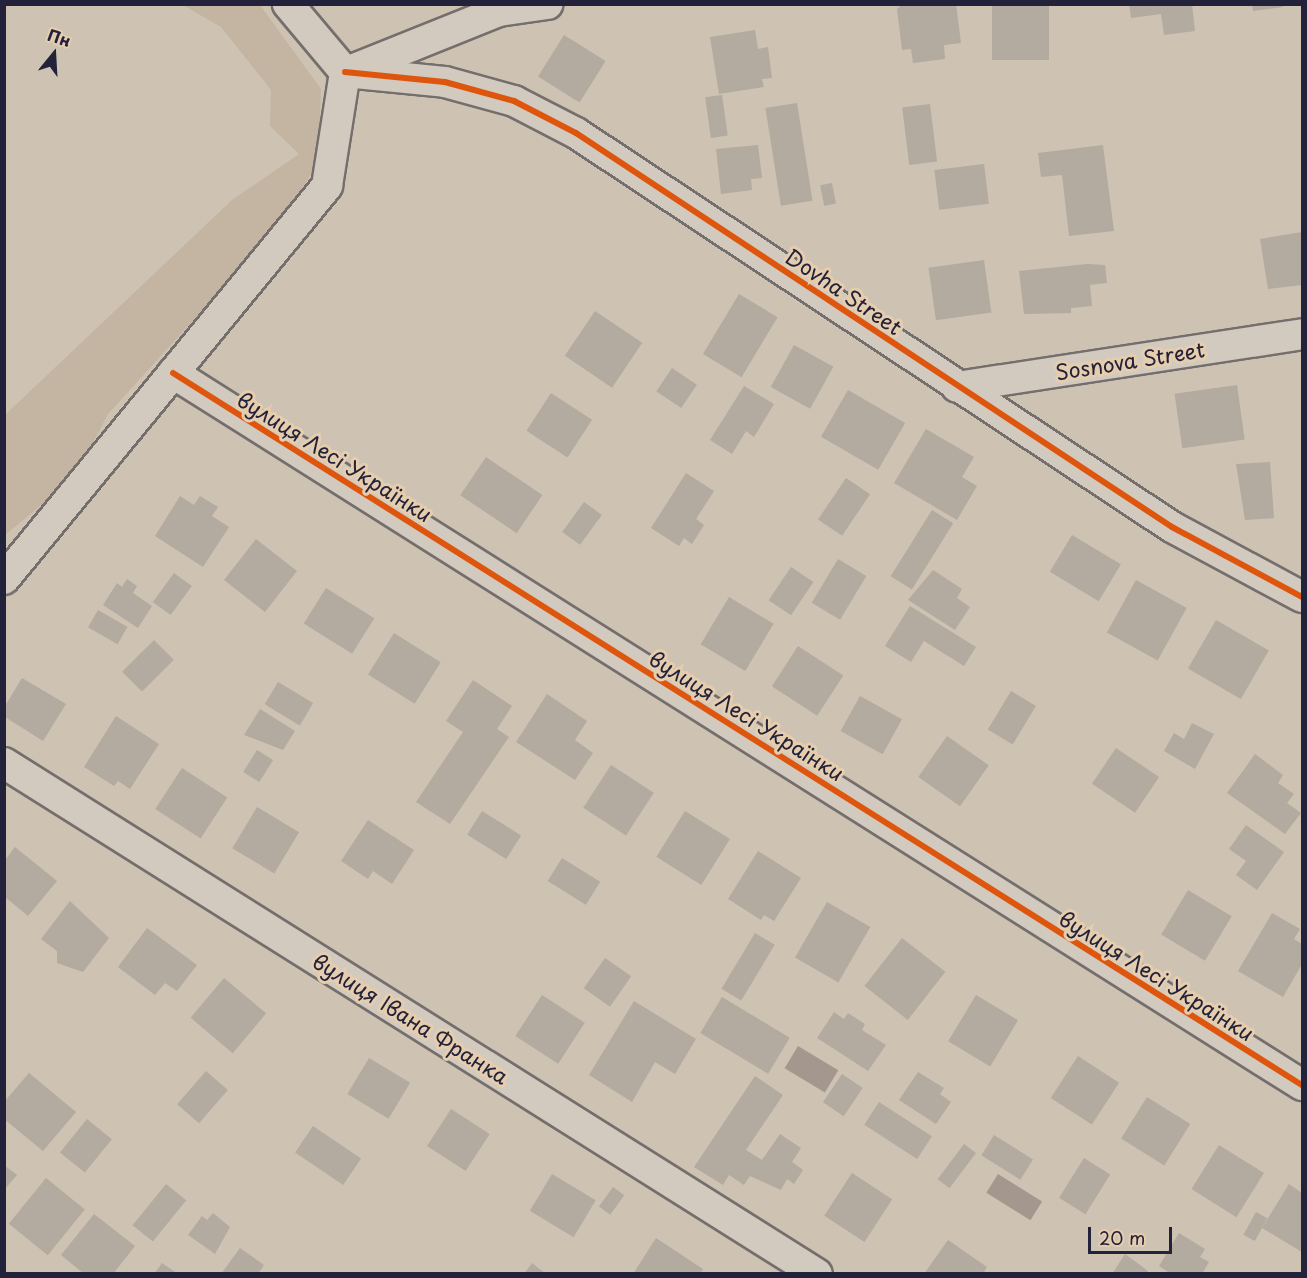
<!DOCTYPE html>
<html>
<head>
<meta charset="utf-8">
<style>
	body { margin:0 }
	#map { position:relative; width:1307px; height:1278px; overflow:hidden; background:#cec2b2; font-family:"Playpen Sans",sans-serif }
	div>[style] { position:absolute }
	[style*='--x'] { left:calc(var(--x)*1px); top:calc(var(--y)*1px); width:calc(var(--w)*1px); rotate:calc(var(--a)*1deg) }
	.green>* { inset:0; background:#c4b4a2 }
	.water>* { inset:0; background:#a4978e; transform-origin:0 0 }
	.building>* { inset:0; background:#b3aaa0; transform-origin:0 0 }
	.roads { filter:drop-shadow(2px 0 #746e6c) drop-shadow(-2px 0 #746e6c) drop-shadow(0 2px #746e6c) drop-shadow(0 -2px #746e6c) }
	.minor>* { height:30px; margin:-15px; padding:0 15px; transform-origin:15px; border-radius:15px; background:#d2cabe }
	.cycleway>* { height:6px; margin:-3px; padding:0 3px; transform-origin:3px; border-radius:3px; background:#de560e }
	span { translate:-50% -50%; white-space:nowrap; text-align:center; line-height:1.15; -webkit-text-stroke:6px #e5cdae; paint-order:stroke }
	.street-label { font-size:21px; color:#22223b }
	.frame { position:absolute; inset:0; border:6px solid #22223b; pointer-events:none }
	.north { position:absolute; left:24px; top:24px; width:60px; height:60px; -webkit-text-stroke:4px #e5cdae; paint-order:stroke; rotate:18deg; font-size:16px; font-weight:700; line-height:24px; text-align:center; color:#22223b }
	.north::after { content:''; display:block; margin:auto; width:21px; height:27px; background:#22223b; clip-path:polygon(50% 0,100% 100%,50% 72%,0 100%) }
	.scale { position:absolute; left:1088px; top:1227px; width:84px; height:27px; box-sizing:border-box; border:3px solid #22223b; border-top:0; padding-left:8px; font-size:18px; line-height:21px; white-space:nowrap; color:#22223b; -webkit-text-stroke:4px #e5cdae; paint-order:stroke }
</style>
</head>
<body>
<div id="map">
	<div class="green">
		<i style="clip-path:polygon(183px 5px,260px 5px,321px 89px,318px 163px,278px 227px,108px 414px,75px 477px,5px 535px,5px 415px,232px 200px,299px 154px,270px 126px,271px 90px,221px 27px)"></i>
	</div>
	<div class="water">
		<i style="left:798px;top:1046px;width:47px;height:26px;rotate:31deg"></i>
		<i style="left:998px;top:1174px;width:52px;height:22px;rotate:32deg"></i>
	</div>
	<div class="building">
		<i style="clip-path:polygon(903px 4px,956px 4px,961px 43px,944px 45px,945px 59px,913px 63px,911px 49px,902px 50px,897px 9px)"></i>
		<i style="left:992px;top:4px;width:57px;height:56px"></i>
		<i style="clip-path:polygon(1129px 4px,1192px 4px,1195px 31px,1164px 35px,1161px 14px,1131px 18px)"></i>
		<i style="clip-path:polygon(1252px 4px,1283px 4px,1283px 7px,1253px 11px)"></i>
		<i style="clip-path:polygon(755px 30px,758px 49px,768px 47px,772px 78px,762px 79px,764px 87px,719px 94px,710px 37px)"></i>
		<i style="left:564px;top:35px;width:49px;height:49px;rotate:32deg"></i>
		<i style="left:722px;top:95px;width:41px;height:17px;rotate:82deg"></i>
		<i style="left:797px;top:103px;width:99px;height:32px;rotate:81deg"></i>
		<i style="left:930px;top:104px;width:58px;height:28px;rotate:83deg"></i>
		<i style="clip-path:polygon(758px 145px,762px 178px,751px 179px,752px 190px,721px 194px,716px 149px)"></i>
		<i style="clip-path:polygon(1103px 145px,1114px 231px,1069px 236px,1062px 175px,1041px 177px,1038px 153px)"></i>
		<i style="left:984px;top:164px;width:40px;height:50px;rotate:83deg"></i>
		<i style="left:832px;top:183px;width:21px;height:12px;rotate:79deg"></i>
		<i style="clip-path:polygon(1302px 232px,1302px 285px,1268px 289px,1260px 239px)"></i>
		<i style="left:984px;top:260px;width:53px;height:56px;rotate:82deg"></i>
		<i style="clip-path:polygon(1087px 264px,1105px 265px,1107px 283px,1090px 285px,1092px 306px,1071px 308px,1071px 313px,1024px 314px,1019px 271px)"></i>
		<i style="left:739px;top:294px;width:45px;height:70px;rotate:31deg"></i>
		<i style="left:595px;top:311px;width:57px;height:54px;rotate:34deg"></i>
		<i style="left:794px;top:345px;width:45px;height:48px;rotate:29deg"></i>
		<i style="left:672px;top:368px;width:30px;height:28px;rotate:34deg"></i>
		<i style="left:1237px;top:385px;width:55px;height:63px;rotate:82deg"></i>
		<i style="clip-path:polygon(744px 386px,774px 404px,754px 437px,746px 431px,732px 454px,710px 440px)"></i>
		<i style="left:848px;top:390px;width:66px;height:54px;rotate:30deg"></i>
		<i style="left:551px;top:393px;width:49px;height:45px;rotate:33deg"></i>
		<i style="clip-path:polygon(926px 429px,974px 457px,962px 477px,977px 486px,957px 520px,894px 483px)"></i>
		<i style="left:486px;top:457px;width:68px;height:46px;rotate:34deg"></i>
		<i style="clip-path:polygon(1270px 462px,1274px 518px,1245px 520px,1236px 464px)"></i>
		<i style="clip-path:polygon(686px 473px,714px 491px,696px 519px,704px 525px,692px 544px,684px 538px,679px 546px,651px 528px)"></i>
		<i style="left:846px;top:478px;width:29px;height:50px;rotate:34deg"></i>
		<i style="clip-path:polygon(180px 496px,194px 505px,200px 496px,218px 507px,212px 516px,229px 527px,203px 567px,155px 536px)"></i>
		<i style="left:584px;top:502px;width:22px;height:37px;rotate:36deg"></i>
		<i style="left:932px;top:510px;width:25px;height:78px;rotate:32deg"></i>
		<i style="left:1072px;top:535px;width:57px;height:43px;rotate:31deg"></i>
		<i style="left:256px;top:539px;width:52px;height:52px;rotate:38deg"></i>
		<i style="left:838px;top:559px;width:33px;height:51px;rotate:31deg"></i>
		<i style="left:791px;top:567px;width:27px;height:40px;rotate:34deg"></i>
		<i style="clip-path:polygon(933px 570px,962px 589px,957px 598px,970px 607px,955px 630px,908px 600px)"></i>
		<i style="left:174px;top:573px;width:22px;height:36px;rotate:36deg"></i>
		<i style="clip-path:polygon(127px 579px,137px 586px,133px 593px,152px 606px,138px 628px,103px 605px,117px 583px,122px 587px)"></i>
		<i style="left:1136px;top:580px;width:58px;height:60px;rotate:29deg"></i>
		<i style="left:326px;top:588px;width:57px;height:42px;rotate:32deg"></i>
		<i style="left:729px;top:597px;width:52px;height:55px;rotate:31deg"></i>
		<i style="clip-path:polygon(910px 606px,976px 647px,964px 666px,924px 641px,911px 662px,885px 646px)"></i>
		<i style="left:98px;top:610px;width:34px;height:20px;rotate:30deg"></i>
		<i style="left:1216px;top:620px;width:61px;height:56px;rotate:30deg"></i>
		<i style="left:394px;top:633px;width:55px;height:49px;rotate:32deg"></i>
		<i style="left:154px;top:640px;width:28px;height:45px;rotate:45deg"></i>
		<i style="left:798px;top:646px;width:54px;height:48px;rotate:33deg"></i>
		<i style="clip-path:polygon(22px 678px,66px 704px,43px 741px,5px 717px,5px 706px)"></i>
		<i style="clip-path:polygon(473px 680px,512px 706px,497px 729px,509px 737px,450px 824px,416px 802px,463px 732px,446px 721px)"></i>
		<i style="left:278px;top:682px;width:41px;height:26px;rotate:31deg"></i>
		<i style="left:1011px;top:691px;width:29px;height:45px;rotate:31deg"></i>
		<i style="clip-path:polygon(547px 694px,587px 721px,575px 740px,593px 753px,575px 780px,516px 742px)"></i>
		<i style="left:860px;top:696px;width:48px;height:40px;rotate:29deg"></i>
		<i style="clip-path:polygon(260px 709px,295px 731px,283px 750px,244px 735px)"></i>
		<i style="clip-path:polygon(116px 716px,159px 744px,130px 789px,118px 781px,114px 786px,84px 767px)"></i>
		<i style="clip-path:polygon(1192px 723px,1214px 734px,1195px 769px,1164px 751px,1174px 733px,1184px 739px)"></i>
		<i style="left:947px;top:736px;width:51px;height:50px;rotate:35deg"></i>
		<i style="left:1116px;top:748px;width:52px;height:43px;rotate:34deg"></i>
		<i style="left:257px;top:750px;width:19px;height:26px;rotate:32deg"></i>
		<i style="clip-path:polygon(1255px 754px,1283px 775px,1278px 783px,1294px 794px,1287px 803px,1301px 813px,1285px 834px,1227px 793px)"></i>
		<i style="left:611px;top:765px;width:51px;height:51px;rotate:33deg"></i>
		<i style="left:182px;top:768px;width:54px;height:49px;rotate:33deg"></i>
		<i style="left:257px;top:807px;width:49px;height:48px;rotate:31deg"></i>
		<i style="left:482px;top:811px;width:46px;height:28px;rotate:32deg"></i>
		<i style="left:685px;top:811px;width:53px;height:54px;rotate:32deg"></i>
		<i style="clip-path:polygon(368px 820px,414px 850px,392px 884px,373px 871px,368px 879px,341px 861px)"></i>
		<i style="clip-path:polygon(1246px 825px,1284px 852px,1257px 890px,1236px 875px,1246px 861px,1229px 849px)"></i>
		<i style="clip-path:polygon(15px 847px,57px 881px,28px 916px,5px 897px,5px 860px)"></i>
		<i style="clip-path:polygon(758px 851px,801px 878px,774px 921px,764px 915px,761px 920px,728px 899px)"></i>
		<i style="left:562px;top:858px;width:45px;height:27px;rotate:32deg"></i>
		<i style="left:1188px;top:890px;width:51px;height:52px;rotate:31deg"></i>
		<i style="clip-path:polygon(70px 901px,109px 938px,83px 972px,57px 963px,57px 951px,41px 939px)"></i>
		<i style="left:827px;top:902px;width:50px;height:64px;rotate:30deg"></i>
		<i style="clip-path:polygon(1272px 913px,1300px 929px,1294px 939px,1302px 944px,1302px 964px,1283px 997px,1238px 971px)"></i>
		<i style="clip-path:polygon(147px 928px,197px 965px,177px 991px,165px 983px,155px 995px,118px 967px)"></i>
		<i style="left:755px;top:933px;width:23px;height:65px;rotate:31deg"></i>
		<i style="left:902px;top:938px;width:55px;height:61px;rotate:38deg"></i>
		<i style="left:605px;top:958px;width:32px;height:37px;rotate:35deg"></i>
		<i style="left:224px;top:978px;width:55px;height:52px;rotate:40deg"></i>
		<i style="left:542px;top:995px;width:51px;height:49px;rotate:33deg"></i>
		<i style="left:976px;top:995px;width:49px;height:54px;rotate:31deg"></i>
		<i style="left:722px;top:997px;width:79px;height:42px;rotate:31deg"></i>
		<i style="clip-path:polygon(634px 1001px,696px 1039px,675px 1074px,655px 1062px,632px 1102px,589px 1075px)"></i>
		<i style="clip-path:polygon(834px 1012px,844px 1019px,848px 1013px,865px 1024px,862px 1030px,886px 1045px,868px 1071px,817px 1038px)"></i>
		<i style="left:1078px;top:1056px;width:49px;height:50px;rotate:33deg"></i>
		<i style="left:369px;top:1058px;width:48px;height:42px;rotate:31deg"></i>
		<i style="left:206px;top:1071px;width:29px;height:44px;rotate:41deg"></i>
		<i style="clip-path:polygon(918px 1072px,944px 1088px,940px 1094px,951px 1102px,936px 1124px,899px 1100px)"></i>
		<i style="clip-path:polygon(29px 1073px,76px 1112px,43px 1151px,4px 1119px,4px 1102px)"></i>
		<i style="left:842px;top:1074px;width:25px;height:34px;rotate:34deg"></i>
		<i style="clip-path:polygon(755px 1076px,783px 1095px,746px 1150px,762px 1160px,780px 1134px,801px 1148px,792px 1162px,803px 1170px,794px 1184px,787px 1179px,781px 1190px,750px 1176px,744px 1185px,729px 1175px,723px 1185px,694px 1167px)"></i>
		<i style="left:1147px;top:1097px;width:51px;height:49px;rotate:32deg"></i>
		<i style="left:879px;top:1102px;width:63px;height:27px;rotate:33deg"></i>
		<i style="left:451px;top:1109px;width:46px;height:44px;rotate:33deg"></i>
		<i style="left:87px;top:1119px;width:32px;height:43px;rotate:39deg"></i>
		<i style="left:313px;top:1126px;width:58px;height:32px;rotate:34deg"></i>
		<i style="left:994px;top:1135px;width:46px;height:24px;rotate:32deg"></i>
		<i style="left:964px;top:1144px;width:15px;height:44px;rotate:37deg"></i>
		<i style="left:1219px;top:1145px;width:53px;height:52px;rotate:32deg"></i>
		<i style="left:1084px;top:1158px;width:31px;height:47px;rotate:32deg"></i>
		<i style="clip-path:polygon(4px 1165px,17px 1175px,4px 1190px)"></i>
		<i style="left:852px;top:1173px;width:48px;height:51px;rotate:33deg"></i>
		<i style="left:552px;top:1174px;width:51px;height:43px;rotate:31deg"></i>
		<i style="left:46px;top:1178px;width:50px;height:59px;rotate:39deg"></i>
		<i style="left:166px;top:1184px;width:26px;height:53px;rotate:39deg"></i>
		<i style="clip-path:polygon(1289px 1184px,1302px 1193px,1302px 1252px,1262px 1228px)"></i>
		<i style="left:613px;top:1187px;width:14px;height:24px;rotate:36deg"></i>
		<i style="left:1256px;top:1212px;width:13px;height:26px;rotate:29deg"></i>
		<i style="clip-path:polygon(213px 1213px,230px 1227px,215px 1254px,188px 1235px,202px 1216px,207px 1220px)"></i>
		<i style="clip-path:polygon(94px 1214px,135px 1246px,113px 1274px,84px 1274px,61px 1255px)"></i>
		<i style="clip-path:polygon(1179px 1233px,1205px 1249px,1200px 1257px,1209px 1262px,1202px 1274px,1171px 1274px,1159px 1266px)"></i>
		<i style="clip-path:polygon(656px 1238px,703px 1269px,700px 1274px,633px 1274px)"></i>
		<i style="clip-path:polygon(948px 1240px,987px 1267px,983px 1274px,924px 1274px)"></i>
		<i style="clip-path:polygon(240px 1248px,264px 1265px,258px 1274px,221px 1274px)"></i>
		<i style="clip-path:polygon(1125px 1254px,1148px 1271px,1146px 1274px,1112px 1274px)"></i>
		<i style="clip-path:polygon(162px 1263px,178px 1274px,154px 1274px)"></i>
		<i style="clip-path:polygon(532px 1263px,546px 1274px,524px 1274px)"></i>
	</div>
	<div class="roads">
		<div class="minor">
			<i style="--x:352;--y:70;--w:158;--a:-21.9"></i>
			<i style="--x:499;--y:11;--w:49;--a:-8.3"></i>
			<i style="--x:345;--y:72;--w:100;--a:5.7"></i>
			<i style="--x:445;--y:82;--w:72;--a:15.4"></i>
			<i style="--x:514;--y:101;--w:70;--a:27.3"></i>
			<i style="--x:576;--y:133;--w:714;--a:33.47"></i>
			<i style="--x:1172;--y:527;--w:148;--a:28.3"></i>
			<i style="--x:173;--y:373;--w:1335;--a:32.24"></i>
			<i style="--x:957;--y:387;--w:349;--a:-8.7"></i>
			<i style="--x:4;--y:579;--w:509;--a:-50.58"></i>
			<i style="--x:327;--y:186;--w:115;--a:-81"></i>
			<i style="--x:345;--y:72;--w:89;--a:-130"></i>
			<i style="--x:4;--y:763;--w:960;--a:32.15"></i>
		</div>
	</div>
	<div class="cycleway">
		<i style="--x:345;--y:72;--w:100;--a:5.7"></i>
		<i style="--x:445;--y:82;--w:72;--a:15.4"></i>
		<i style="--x:514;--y:101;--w:70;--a:27.3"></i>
		<i style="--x:576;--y:133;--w:714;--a:33.47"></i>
		<i style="--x:1172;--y:527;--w:148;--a:28.3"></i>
		<i style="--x:173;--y:373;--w:1335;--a:32.24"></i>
	</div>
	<div class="street-label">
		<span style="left:844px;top:291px;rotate:34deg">Dovha Street</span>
		<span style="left:1130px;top:360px;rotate:-9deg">Sosnova Street</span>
		<span style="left:335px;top:456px;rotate:32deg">вулиця Лесі Українки</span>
		<span style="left:747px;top:715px;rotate:32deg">вулиця Лесі Українки</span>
		<span style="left:1157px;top:975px;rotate:32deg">вулиця Лесі Українки</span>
		<span style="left:411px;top:1018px;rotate:32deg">вулиця Івана Франка</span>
	</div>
	<div class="frame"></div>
	<div class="north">Пн</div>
	<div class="scale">20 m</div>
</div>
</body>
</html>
